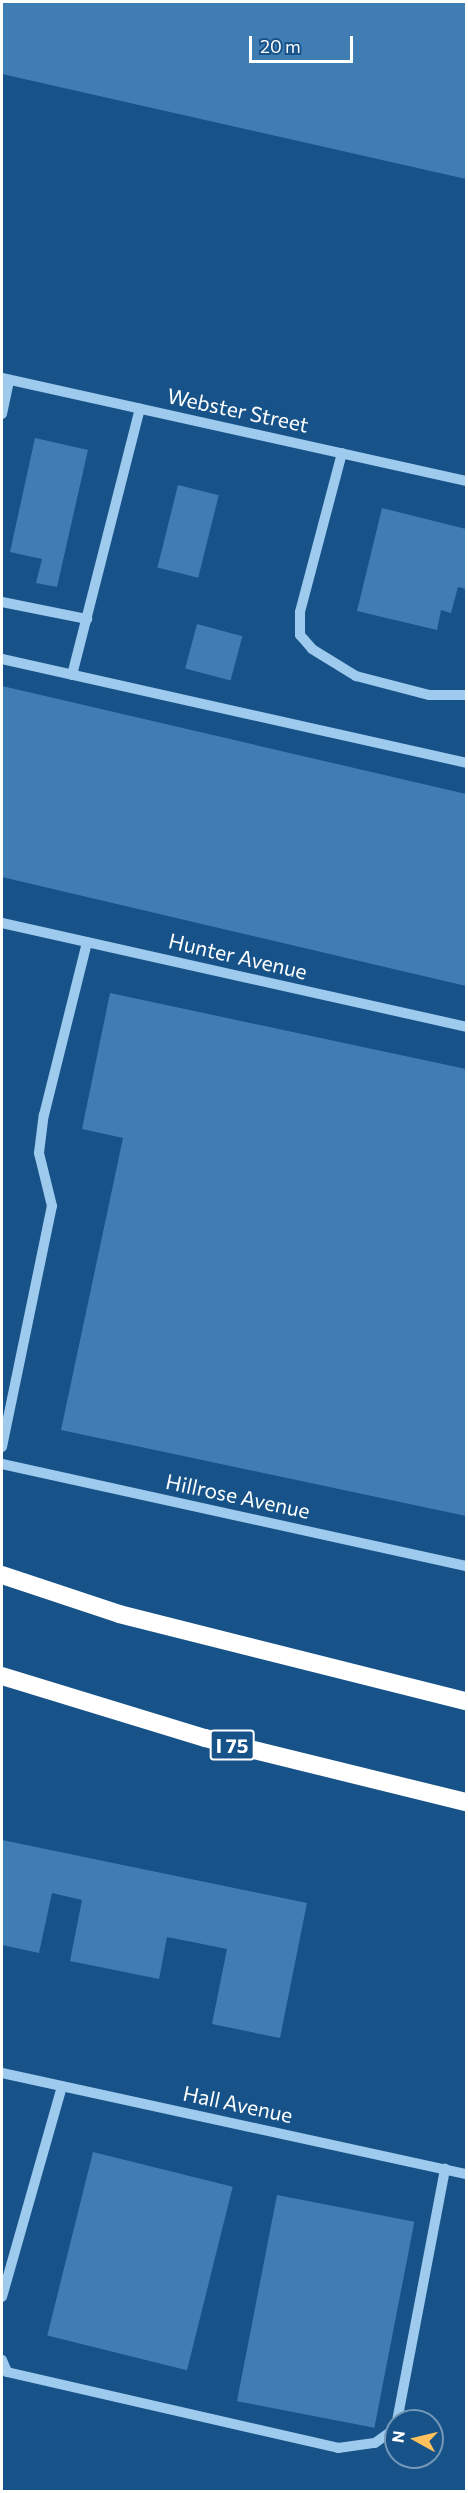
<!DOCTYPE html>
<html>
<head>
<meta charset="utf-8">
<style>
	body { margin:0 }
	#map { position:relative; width:468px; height:2493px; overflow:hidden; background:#175389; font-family:Commissioner,sans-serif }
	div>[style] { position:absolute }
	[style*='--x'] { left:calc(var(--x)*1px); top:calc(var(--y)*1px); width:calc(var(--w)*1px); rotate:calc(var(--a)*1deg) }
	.building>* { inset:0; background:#3f7db2; transform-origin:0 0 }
	.minor>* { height:10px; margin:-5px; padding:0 5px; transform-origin:5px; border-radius:5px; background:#9ecaee }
	.highway>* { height:18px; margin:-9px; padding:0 9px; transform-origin:9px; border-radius:9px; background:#fff }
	span { translate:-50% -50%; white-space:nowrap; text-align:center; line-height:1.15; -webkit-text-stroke:4.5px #175389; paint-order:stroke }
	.shield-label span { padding:2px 4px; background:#175389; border:2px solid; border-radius:4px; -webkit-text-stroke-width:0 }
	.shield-label { font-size:20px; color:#fff; font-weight:700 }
	.street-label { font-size:21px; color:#fff }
	.frame { position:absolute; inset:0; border:3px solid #fff; pointer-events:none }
	.north { position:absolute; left:384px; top:2409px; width:60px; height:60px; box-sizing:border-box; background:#175389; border:2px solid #7498b8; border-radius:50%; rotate:278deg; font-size:16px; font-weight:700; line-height:24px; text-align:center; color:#fff }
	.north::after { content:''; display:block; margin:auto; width:21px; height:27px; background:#ffc15b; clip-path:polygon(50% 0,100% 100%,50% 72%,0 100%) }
	.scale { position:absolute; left:249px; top:36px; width:104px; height:27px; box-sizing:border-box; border:3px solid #fff; border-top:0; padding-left:8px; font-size:18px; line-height:21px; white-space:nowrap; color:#fff; -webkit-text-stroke:4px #175389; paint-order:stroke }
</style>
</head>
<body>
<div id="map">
	<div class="building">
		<i style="clip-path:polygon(2px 2px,466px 2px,466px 179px,2px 74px)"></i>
		<i style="clip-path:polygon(35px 438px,88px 450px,57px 587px,36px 583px,42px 559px,10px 552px)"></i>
		<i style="left:178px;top:485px;width:42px;height:85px;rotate:14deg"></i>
		<i style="clip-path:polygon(382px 508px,466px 529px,466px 589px,458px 587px,451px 613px,441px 610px,437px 630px,357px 611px)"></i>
		<i style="left:197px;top:624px;width:47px;height:46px;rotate:15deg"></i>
		<i style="clip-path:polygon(2px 686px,466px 794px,466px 986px,2px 877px)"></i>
		<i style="clip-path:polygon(110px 993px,466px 1069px,466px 1516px,61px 1430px,123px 1138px,82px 1129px)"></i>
		<i style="clip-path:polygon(2px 1840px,307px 1903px,280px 2038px,212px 2024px,227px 1949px,167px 1937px,159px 1979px,70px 1961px,82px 1900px,52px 1893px,39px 1953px,2px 1945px)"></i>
		<i style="left:93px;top:2152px;width:144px;height:189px;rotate:14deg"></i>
		<i style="left:277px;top:2195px;width:140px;height:210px;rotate:11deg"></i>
	</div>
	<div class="minor">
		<i style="--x:2;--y:378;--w:475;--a:12.5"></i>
		<i style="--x:2;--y:414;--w:35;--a:-78"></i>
		<i style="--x:342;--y:453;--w:164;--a:104.8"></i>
		<i style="--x:300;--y:612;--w:23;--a:90"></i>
		<i style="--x:300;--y:635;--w:18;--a:49"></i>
		<i style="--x:312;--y:649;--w:52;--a:31.5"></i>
		<i style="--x:356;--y:676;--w:75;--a:14.6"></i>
		<i style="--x:429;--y:695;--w:37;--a:0"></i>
		<i style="--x:2;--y:602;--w:87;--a:11.3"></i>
		<i style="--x:2;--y:659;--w:476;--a:12.6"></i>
		<i style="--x:72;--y:675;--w:275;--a:-75.7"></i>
		<i style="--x:2;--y:923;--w:476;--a:12.6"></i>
		<i style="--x:2;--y:1447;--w:246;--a:-78.3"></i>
		<i style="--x:52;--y:1206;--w:55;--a:-103.8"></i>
		<i style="--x:39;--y:1153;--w:38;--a:-83"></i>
		<i style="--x:44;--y:1115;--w:178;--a:-76"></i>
		<i style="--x:2;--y:1464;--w:475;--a:12.4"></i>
		<i style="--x:2;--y:2073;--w:475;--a:12.3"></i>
		<i style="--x:2;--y:2297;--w:219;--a:-74.1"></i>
		<i style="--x:2;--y:2360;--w:13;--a:67"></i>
		<i style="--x:7;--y:2372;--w:340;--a:12.9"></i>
		<i style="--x:338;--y:2448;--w:37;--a:-8"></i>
		<i style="--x:375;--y:2443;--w:26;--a:-36"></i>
		<i style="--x:397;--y:2421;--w:257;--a:-79.2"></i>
	</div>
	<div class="highway">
		<i style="--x:2;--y:1575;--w:123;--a:18.4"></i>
		<i style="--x:119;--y:1614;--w:358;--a:14.1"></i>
		<i style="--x:2;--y:1676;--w:212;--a:17"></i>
		<i style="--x:205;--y:1738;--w:269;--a:13.8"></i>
	</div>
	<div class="shield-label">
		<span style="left:232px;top:1745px">I 75</span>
	</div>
	<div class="street-label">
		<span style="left:238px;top:410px;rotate:12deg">Webster Street</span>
		<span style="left:238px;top:956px;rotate:13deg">Hunter Avenue</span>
		<span style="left:238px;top:1496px;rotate:12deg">Hillrose Avenue</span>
		<span style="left:238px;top:2104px;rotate:12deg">Hall Avenue</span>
	</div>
	<div class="frame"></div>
	<div class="north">N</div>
	<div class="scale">20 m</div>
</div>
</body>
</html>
